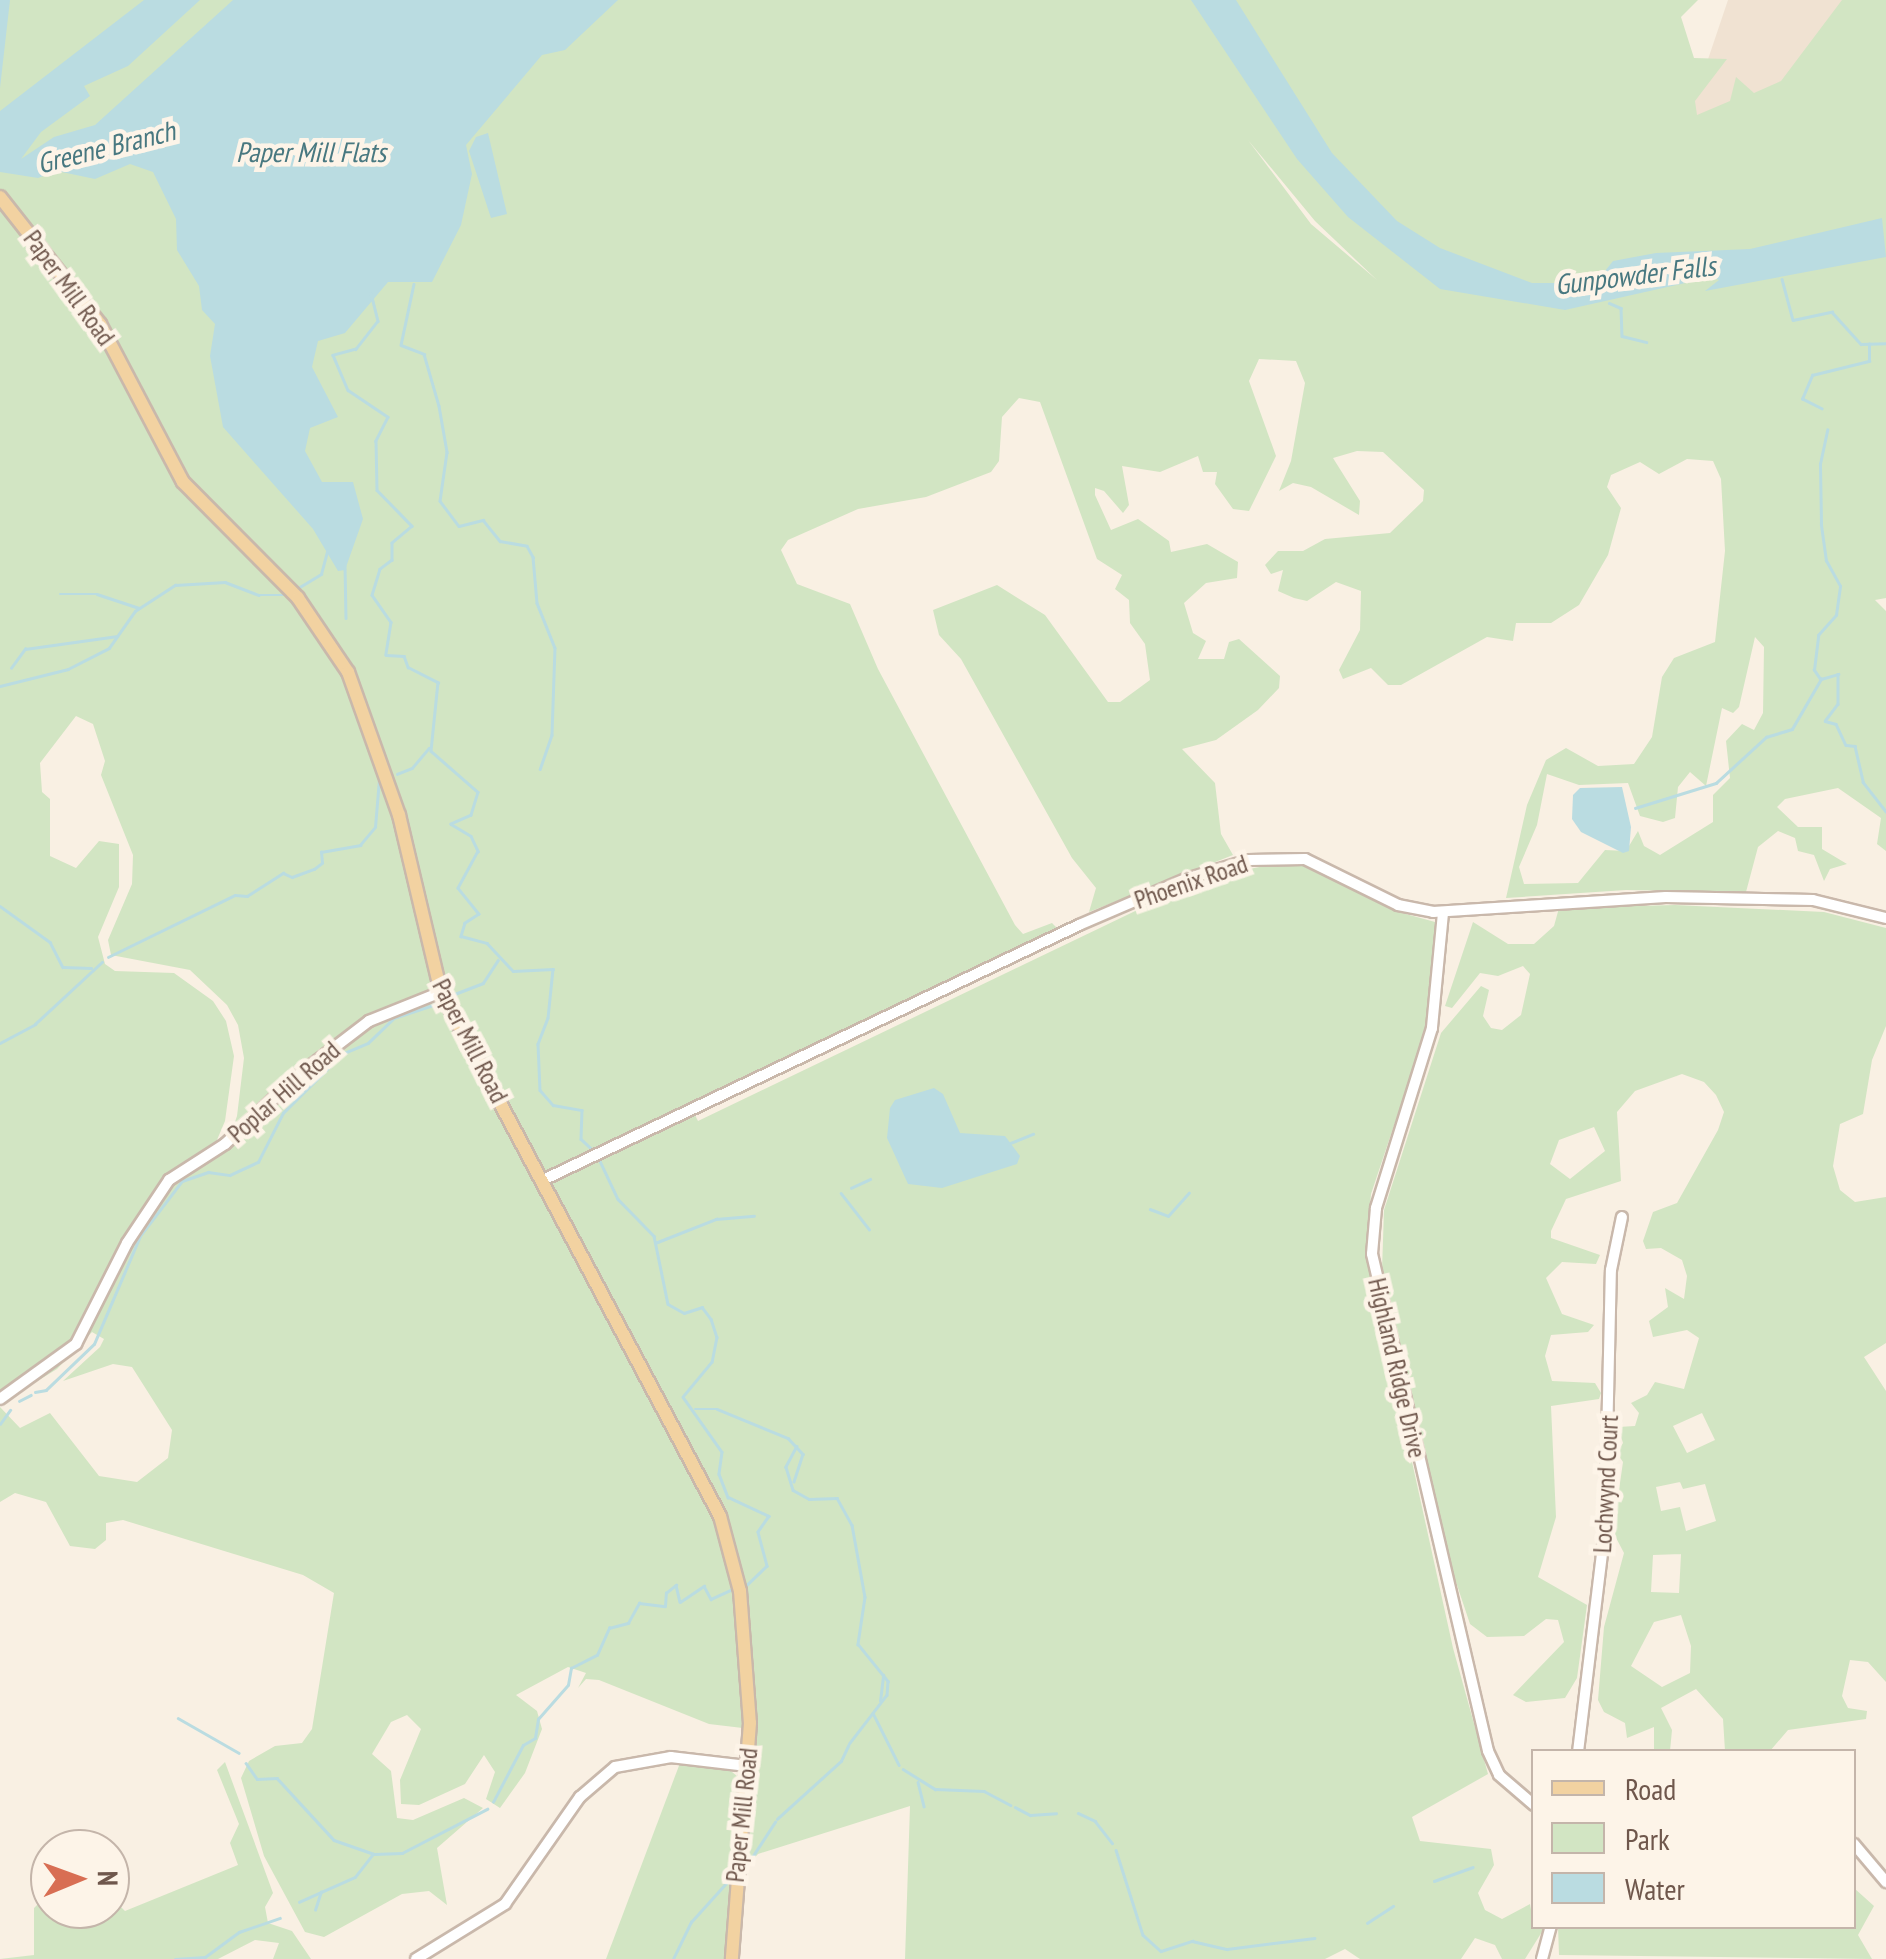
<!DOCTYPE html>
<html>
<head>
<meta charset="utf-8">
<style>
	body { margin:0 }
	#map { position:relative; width:1886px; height:1959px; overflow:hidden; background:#f9f0e3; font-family:"PT Sans Narrow",sans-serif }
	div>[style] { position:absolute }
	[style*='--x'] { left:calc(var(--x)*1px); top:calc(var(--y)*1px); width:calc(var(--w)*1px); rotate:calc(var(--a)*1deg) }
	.residential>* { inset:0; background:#f0e2d2 }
	.green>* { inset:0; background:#d2e5c3 }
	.water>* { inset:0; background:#badce1 }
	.stream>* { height:2.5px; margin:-1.25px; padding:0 1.25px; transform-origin:1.25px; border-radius:1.25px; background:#badce1 }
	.roads { filter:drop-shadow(2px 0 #c9b8ab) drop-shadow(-2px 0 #c9b8ab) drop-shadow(0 2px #c9b8ab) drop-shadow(0 -2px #c9b8ab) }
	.minor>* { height:10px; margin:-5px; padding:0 5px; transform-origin:5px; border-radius:5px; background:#fff }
	.major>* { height:12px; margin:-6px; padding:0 6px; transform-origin:6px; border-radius:6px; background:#f2d2a1 }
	span { translate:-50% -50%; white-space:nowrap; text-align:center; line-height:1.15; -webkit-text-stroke:9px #fdf4e8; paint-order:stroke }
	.street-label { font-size:25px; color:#6f574c }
	.water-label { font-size:28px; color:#487880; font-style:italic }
	.legend { position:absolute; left:1531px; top:1749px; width:325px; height:180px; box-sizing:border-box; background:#fdf4e8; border:2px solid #c4b5aa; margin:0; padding:12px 18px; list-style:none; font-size:30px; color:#6f574c }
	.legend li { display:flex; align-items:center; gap:20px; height:50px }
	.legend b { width:50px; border:2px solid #c4b5aa }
	.north { position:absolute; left:30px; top:1829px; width:100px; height:100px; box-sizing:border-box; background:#fdf4e8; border:2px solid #c4b5aa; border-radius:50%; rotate:89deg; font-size:28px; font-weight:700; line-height:40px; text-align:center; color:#6f574c }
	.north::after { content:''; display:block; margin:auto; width:35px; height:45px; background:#d86e53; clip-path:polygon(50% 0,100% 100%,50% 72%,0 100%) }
</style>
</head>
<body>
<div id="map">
	<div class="residential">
		<i style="clip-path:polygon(1728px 0,1886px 0,1672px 166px)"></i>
	</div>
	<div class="green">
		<i style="clip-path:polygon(evenodd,0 0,1698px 0,1681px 17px,1694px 58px,1727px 59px,1695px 101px,1697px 115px,1730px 101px,1736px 77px,1754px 93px,1781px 81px,1842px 0,1886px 0,1886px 598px,1875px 600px,1886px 611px,1886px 851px,1877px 844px,1881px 818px,1838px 788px,1785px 799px,1777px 807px,1798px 827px,1822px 827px,1822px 849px,1847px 864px,1830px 869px,1824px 881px,1814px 855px,1798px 851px,1795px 838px,1778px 831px,1758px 847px,1746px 892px,1626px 890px,1506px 898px,1527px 805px,1546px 760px,1566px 748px,1598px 766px,1634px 764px,1652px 737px,1662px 677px,1674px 658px,1715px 642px,1725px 551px,1721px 479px,1713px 461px,1687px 459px,1659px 474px,1640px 462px,1611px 475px,1607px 487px,1621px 508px,1608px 555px,1579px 605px,1551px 623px,1516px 623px,1513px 641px,1487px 637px,1401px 685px,1388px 685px,1371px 668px,1343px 679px,1339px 670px,1360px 630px,1361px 591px,1336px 582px,1307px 601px,1294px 598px,1278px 591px,1283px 570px,1271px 574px,1265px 565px,1278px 551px,1303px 551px,1325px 539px,1390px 533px,1423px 501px,1424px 490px,1383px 452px,1357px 451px,1333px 458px,1360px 501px,1359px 515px,1311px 487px,1293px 483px,1279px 491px,1291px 461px,1305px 383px,1296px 361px,1259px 359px,1249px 381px,1276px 456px,1249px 511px,1233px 509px,1215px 484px,1217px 472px,1203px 472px,1198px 456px,1160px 472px,1122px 466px,1129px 505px,1123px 513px,1104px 491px,1095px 488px,1095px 495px,1111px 530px,1138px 519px,1169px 541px,1171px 552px,1207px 544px,1238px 562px,1237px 578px,1206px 583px,1184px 603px,1193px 633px,1206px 641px,1198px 659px,1224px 659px,1229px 642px,1239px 639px,1280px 676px,1279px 688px,1258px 710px,1216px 740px,1182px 749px,1215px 783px,1221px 834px,1233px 855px,1089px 912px,1096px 888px,1072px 858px,961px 659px,939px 635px,933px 610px,997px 585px,1045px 615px,1108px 702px,1120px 702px,1150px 680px,1145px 644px,1130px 623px,1129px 600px,1115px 589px,1122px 575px,1097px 559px,1040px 402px,1019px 398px,1002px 417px,999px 461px,991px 472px,926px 497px,858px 509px,788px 540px,781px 550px,797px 584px,850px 604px,878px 669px,1015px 925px,1023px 934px,1052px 923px,1057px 928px,690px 1105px,698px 1121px,1204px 878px,1294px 860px,1395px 911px,1435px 922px,1434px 987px,1423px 1039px,1371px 1194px,1366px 1253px,1453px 1648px,1488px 1774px,1412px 1817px,1420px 1841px,1491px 1849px,1494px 1865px,1478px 1893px,1485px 1910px,1502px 1919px,1530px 1904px,1534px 1926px,1545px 1927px,1525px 1959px,1502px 1959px,1495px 1945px,1475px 1938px,1461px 1959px,1360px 1959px,1345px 1949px,1325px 1959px,905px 1959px,910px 1806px,758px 1854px,743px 1871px,756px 1714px,751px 1729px,709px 1724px,599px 1680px,586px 1679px,578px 1688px,586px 1673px,568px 1667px,516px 1695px,537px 1711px,542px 1729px,525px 1773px,500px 1808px,486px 1799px,495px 1772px,484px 1755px,465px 1784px,419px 1805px,401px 1804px,400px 1780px,421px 1729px,407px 1715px,391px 1722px,372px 1754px,391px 1771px,397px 1818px,413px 1820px,464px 1798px,483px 1808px,437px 1848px,447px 1905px,429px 1891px,402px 1894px,324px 1937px,305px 1932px,264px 1856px,241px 1778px,249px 1761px,275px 1746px,302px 1743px,312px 1729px,334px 1593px,303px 1575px,123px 1520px,106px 1523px,106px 1540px,95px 1549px,70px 1546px,46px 1502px,15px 1493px,0 1502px,0 1407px,20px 1428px,50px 1413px,99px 1476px,137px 1482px,168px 1458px,172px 1430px,132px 1367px,113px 1364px,63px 1381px,100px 1347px,104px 1339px,92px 1332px,57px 1369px,0 1404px,0 0,1248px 140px,1315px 221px,1377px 280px,1311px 224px,1248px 140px,0 0,1755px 637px,1764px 647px,1763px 713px,1754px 730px,1742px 724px,1726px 741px,1730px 778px,1713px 795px,1713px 822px,1660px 855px,1644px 846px,1638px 831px,1626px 851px,1605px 850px,1578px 883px,1524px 884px,1519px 867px,1537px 825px,1547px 774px,1579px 785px,1628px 783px,1640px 816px,1663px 822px,1675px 818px,1678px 787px,1690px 772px,1706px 786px,1722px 708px,1733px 713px,1739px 707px,1755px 637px,0 0,76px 716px,93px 724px,105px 761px,101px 775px,133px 855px,132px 884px,108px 940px,111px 955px,190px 970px,227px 1005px,238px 1025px,244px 1058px,237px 1116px,229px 1139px,214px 1147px,225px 1121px,234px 1056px,226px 1021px,213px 1001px,174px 973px,115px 971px,105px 964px,98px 937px,119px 887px,119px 844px,99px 841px,76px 868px,50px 856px,50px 799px,42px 792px,40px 763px,76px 716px)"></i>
		<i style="clip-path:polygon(evenodd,1675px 905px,1824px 912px,1886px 928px,1886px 1026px,1872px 1060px,1863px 1114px,1840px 1124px,1833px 1166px,1840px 1190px,1855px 1202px,1886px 1197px,1886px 1343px,1864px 1357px,1886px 1391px,1886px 1682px,1868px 1662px,1850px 1660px,1842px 1696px,1848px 1708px,1867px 1711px,1866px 1719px,1788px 1730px,1770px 1751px,1725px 1751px,1723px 1719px,1696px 1689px,1661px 1708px,1672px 1730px,1670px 1751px,1654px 1751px,1654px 1727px,1627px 1738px,1625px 1723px,1604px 1712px,1598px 1700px,1604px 1627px,1624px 1553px,1613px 1532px,1623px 1462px,1617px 1453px,1623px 1443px,1618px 1427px,1635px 1426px,1639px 1413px,1631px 1403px,1647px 1395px,1655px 1382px,1684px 1389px,1699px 1338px,1687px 1330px,1653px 1337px,1649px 1321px,1668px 1307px,1665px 1288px,1684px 1299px,1687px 1276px,1682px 1260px,1661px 1248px,1646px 1249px,1643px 1241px,1653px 1212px,1677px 1203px,1718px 1130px,1724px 1112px,1716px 1095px,1704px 1082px,1682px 1074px,1635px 1091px,1617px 1112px,1621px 1181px,1566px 1199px,1551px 1231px,1551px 1238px,1600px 1255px,1596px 1264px,1562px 1262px,1546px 1278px,1562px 1314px,1594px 1325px,1588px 1332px,1551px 1335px,1545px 1356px,1552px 1381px,1595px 1383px,1601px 1393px,1599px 1399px,1551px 1406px,1556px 1517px,1538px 1577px,1587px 1605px,1577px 1678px,1565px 1698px,1526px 1702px,1513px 1695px,1564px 1642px,1558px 1620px,1546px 1619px,1524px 1636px,1487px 1637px,1470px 1624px,1447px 1555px,1382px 1270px,1384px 1210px,1441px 1033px,1481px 986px,1489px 990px,1483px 1016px,1491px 1028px,1502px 1030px,1521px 1015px,1530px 974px,1523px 966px,1498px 976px,1480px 973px,1452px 1008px,1445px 1006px,1473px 922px,1508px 944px,1534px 944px,1554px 926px,1559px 908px,1675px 905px,1594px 1127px,1605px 1151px,1570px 1179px,1550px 1164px,1559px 1140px,1594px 1127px,1675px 905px,1702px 1413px,1715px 1440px,1687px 1453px,1673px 1426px,1702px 1413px,1675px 905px,1680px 1482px,1683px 1489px,1705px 1484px,1716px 1521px,1686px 1531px,1680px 1507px,1661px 1511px,1656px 1487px,1680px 1482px,1675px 905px,1681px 1554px,1679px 1593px,1651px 1592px,1653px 1555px,1681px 1554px,1675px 905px,1681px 1615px,1691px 1646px,1690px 1673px,1662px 1687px,1631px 1666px,1654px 1622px,1681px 1615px)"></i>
		<i style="clip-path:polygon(225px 1762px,273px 1893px,265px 1907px,268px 1923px,292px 1931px,311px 1959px,273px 1959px,279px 1943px,255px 1940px,218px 1959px,0 1959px,34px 1955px,34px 1908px,41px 1901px,50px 1901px,50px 1909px,110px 1909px,110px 1861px,122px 1866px,118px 1904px,125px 1911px,238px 1865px,230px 1843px,239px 1824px,217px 1770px)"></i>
		<i style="clip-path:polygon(680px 1763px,727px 1768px,737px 1776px,727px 1959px,606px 1959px)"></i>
		<i style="clip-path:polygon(1854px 1888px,1874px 1906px,1858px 1935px,1872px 1959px,1559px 1955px,1558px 1927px,1854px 1926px)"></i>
	</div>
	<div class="water">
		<i style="clip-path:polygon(0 0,10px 0,0 88px)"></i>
		<i style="clip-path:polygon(144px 0,200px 0,128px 66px,84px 86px,90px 96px,41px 132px,21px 159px,54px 137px,95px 125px,233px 0,618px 0,565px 50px,542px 55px,466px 145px,472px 174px,461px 225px,432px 282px,388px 282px,345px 333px,318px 341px,312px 367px,338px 417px,310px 428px,305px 451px,322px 482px,353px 482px,363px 519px,345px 570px,338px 571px,313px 529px,223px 427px,210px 356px,215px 324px,202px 310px,199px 286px,177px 250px,176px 219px,153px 172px,130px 164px,95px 179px,57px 171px,38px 178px,0 172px,0 111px)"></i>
		<i style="clip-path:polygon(1191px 0,1236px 0,1332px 153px,1397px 221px,1440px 248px,1532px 283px,1571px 283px,1605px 271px,1613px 261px,1656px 253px,1750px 249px,1882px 218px,1886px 257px,1705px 291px,1719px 280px,1712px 277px,1565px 310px,1440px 289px,1348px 217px,1297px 159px)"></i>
		<i style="clip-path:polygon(488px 133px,507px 214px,491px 218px,469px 151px,476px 137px)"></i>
		<i style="clip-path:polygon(1622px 787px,1631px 827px,1629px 851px,1623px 853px,1581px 832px,1572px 819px,1573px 795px,1580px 788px)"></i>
		<i style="clip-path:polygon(934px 1088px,943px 1094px,960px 1133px,1005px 1136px,1020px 1156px,1017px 1164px,942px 1188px,908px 1184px,887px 1138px,890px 1108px,895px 1100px)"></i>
	</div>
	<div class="stream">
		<i style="--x:1782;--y:279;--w:42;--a:75"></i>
		<i style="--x:1793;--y:320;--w:40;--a:-12"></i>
		<i style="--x:1832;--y:312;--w:43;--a:47.8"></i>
		<i style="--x:1861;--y:344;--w:25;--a:-2"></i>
		<i style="--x:414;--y:284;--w:62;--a:102"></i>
		<i style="--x:401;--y:345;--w:25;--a:21"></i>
		<i style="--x:424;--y:354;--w:54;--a:73.9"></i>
		<i style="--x:439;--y:406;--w:47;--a:80.1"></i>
		<i style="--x:447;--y:452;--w:49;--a:98.1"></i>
		<i style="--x:440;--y:501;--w:31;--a:53"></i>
		<i style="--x:459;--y:526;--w:25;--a:-14"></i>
		<i style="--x:483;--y:520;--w:27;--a:51"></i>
		<i style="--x:500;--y:541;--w:27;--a:10"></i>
		<i style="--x:527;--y:546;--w:13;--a:61"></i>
		<i style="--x:533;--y:557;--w:46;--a:85"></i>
		<i style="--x:537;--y:603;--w:48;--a:68.2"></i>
		<i style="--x:555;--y:648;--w:87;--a:92"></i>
		<i style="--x:552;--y:735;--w:36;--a:109"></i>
		<i style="--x:371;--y:293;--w:29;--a:76"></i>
		<i style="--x:378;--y:321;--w:36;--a:128"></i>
		<i style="--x:356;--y:349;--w:24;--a:165"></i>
		<i style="--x:333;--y:355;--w:38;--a:67"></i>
		<i style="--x:348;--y:390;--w:48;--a:34"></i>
		<i style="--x:388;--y:417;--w:27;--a:117"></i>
		<i style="--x:376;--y:441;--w:49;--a:88.8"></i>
		<i style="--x:377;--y:490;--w:50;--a:45.8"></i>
		<i style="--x:412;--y:526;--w:26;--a:140"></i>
		<i style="--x:392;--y:543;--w:17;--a:90"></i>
		<i style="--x:392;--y:560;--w:15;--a:143"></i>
		<i style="--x:380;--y:569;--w:27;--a:107"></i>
		<i style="--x:372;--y:595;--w:33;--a:55"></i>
		<i style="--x:391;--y:622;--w:33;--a:99"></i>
		<i style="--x:386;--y:655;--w:18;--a:3"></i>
		<i style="--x:404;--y:656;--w:12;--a:70"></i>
		<i style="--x:408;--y:667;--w:34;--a:27"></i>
		<i style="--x:438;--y:682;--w:69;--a:95.8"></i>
		<i style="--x:431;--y:751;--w:62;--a:41.1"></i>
		<i style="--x:478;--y:792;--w:24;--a:107"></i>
		<i style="--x:471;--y:815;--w:22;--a:156"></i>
		<i style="--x:451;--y:824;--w:23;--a:31"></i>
		<i style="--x:471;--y:836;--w:17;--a:65"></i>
		<i style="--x:478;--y:851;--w:42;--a:118.4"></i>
		<i style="--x:458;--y:888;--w:33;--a:51"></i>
		<i style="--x:479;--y:914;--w:17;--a:147"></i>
		<i style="--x:465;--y:923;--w:14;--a:107"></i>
		<i style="--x:461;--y:936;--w:27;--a:15"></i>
		<i style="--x:487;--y:943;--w:38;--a:47"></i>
		<i style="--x:513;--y:971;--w:40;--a:-2.9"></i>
		<i style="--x:553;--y:969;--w:49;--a:95.8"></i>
		<i style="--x:548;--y:1018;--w:28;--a:111"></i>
		<i style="--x:538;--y:1044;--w:46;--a:87.5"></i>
		<i style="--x:540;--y:1090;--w:20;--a:49"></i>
		<i style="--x:553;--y:1105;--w:29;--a:10"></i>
		<i style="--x:582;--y:1110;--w:29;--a:92"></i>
		<i style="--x:581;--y:1139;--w:16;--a:43"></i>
		<i style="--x:1609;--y:303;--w:13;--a:23"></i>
		<i style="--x:1621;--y:308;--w:28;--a:88"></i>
		<i style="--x:1622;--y:336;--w:25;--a:14"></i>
		<i style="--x:1822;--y:409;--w:22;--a:-153"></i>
		<i style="--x:1802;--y:399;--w:26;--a:-67"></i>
		<i style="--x:1812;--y:375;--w:59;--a:-13.8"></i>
		<i style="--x:1869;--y:361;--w:17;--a:-90"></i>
		<i style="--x:345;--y:566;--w:52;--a:88.9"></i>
		<i style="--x:298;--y:588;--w:27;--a:-31"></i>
		<i style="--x:321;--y:574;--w:24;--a:-75"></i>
		<i style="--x:60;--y:594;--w:37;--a:0"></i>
		<i style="--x:97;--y:594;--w:44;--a:18.4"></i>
		<i style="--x:11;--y:668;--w:24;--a:-54"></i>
		<i style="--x:25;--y:649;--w:93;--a:-8"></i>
		<i style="--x:1820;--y:679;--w:11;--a:-124"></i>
		<i style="--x:1814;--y:670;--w:35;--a:-83"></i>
		<i style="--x:1818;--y:635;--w:27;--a:-48"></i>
		<i style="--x:1836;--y:615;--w:29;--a:-82"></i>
		<i style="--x:1840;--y:586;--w:29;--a:-119"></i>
		<i style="--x:1826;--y:561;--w:37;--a:-98"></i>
		<i style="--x:1821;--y:524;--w:60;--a:-91"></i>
		<i style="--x:1820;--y:464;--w:35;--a:-78"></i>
		<i style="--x:0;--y:686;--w:70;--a:-14"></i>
		<i style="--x:68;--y:669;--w:46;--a:-27.1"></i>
		<i style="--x:109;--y:648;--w:45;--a:-54.9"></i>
		<i style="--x:135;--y:611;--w:48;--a:-33"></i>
		<i style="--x:175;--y:585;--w:50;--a:-3.4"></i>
		<i style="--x:225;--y:582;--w:36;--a:21"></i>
		<i style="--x:259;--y:595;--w:26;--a:0"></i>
		<i style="--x:397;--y:774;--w:16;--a:-22"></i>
		<i style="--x:412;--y:768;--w:26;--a:-50"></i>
		<i style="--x:1635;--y:808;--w:85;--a:-17.2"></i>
		<i style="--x:1716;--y:783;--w:68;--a:-42.6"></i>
		<i style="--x:1766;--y:737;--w:27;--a:-17"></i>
		<i style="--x:1792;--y:729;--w:58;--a:-59.9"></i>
		<i style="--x:1821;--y:679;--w:18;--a:-16"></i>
		<i style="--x:1838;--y:674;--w:30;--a:90"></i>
		<i style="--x:1838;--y:704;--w:21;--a:127"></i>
		<i style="--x:1825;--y:721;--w:11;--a:15"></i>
		<i style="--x:1836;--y:724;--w:23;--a:65"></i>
		<i style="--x:1846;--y:745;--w:9;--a:6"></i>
		<i style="--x:1855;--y:746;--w:37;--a:77"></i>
		<i style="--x:1863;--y:782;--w:37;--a:52"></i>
		<i style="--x:0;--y:906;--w:62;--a:35.8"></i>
		<i style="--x:50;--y:942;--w:28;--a:63"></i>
		<i style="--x:63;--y:967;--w:28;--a:2"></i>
		<i style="--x:108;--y:957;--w:141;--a:-26"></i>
		<i style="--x:235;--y:895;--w:12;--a:5"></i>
		<i style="--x:247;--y:896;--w:43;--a:-32.6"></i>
		<i style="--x:283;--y:873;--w:10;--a:24"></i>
		<i style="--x:292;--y:877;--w:23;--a:-20"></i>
		<i style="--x:314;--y:869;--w:10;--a:-37"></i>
		<i style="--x:322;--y:863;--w:11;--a:-95"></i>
		<i style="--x:321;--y:852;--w:40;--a:-10"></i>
		<i style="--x:360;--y:845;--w:23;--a:-50"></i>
		<i style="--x:375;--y:827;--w:48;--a:-85.2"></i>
		<i style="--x:452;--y:995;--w:33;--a:-21"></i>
		<i style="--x:483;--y:983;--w:27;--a:-57"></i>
		<i style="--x:0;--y:1043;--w:40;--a:-28"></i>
		<i style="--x:35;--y:1024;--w:91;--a:-42.8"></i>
		<i style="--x:1008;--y:1144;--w:27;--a:-22"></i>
		<i style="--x:600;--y:1161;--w:42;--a:64.7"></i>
		<i style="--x:618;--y:1199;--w:52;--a:45.8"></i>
		<i style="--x:654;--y:1236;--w:69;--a:78.4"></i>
		<i style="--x:668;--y:1304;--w:18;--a:29"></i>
		<i style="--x:684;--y:1313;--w:19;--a:-18"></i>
		<i style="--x:702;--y:1307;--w:15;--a:53"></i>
		<i style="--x:711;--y:1319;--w:19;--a:72"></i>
		<i style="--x:717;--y:1337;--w:25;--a:101"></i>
		<i style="--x:712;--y:1362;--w:45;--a:129.6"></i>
		<i style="--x:683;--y:1397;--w:67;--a:54.7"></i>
		<i style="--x:722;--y:1452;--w:22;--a:98"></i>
		<i style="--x:719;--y:1474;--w:25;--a:69"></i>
		<i style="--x:728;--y:1497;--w:45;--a:24.9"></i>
		<i style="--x:769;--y:1516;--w:19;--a:125"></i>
		<i style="--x:758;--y:1532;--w:35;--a:75"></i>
		<i style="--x:767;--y:1566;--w:32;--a:136"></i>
		<i style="--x:851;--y:1188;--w:21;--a:-25"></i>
		<i style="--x:841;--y:1193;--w:46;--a:52.1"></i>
		<i style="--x:1150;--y:1209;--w:19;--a:21"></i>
		<i style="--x:1168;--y:1216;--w:31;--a:-48"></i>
		<i style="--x:655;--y:1243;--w:66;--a:-21.5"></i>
		<i style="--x:716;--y:1219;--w:38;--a:-5"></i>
		<i style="--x:35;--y:1392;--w:11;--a:-10"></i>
		<i style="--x:46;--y:1390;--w:66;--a:-43.8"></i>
		<i style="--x:94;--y:1344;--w:117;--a:-66.9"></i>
		<i style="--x:140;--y:1236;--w:69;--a:-52.6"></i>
		<i style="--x:182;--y:1181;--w:28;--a:-19"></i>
		<i style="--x:208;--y:1172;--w:22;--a:8"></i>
		<i style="--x:230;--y:1175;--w:31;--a:-25"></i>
		<i style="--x:258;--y:1162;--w:55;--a:-63"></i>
		<i style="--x:283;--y:1113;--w:83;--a:-45"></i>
		<i style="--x:342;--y:1054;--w:28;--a:-23"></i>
		<i style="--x:368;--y:1043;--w:36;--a:-44"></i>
		<i style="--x:394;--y:1018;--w:47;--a:-18.4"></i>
		<i style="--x:19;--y:1401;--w:13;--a:-27"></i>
		<i style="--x:695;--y:1409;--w:22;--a:0"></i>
		<i style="--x:717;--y:1409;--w:77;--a:22.2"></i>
		<i style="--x:788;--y:1438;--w:22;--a:47"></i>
		<i style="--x:803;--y:1454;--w:29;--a:108"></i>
		<i style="--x:0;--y:1424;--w:17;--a:-54"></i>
		<i style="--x:797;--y:1446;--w:24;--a:118"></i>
		<i style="--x:786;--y:1467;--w:24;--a:73"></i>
		<i style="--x:793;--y:1490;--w:18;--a:29"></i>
		<i style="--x:809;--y:1499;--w:28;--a:-2"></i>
		<i style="--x:837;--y:1498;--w:31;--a:61"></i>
		<i style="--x:852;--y:1525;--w:73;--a:79.8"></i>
		<i style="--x:865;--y:1597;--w:48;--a:98.5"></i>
		<i style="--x:858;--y:1644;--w:48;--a:51"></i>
		<i style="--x:888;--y:1681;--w:14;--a:94"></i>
		<i style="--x:887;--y:1695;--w:61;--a:127.6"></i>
		<i style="--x:880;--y:1701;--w:26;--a:-83"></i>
		<i style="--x:873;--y:1713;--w:58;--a:63.4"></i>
		<i style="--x:178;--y:1718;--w:70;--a:29.8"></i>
		<i style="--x:246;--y:1763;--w:19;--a:55"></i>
		<i style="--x:257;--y:1779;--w:20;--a:-3"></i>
		<i style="--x:277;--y:1778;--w:84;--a:47.4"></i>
		<i style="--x:334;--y:1840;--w:42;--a:19.3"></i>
		<i style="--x:374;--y:1854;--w:28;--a:-2"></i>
		<i style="--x:402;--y:1853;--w:96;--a:-27.4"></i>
		<i style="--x:903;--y:1769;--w:38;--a:32"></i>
		<i style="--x:935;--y:1789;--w:49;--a:2.3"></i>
		<i style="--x:984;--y:1791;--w:30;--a:28"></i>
		<i style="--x:918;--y:1782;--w:25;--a:76"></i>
		<i style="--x:493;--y:1802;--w:64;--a:-62.2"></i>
		<i style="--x:523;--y:1745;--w:14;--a:-30"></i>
		<i style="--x:535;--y:1738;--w:19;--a:-81"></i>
		<i style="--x:538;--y:1719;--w:45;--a:-48.6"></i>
		<i style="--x:568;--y:1685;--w:17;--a:-80"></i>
		<i style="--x:571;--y:1668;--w:29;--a:-27"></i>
		<i style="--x:597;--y:1655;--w:30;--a:-66"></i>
		<i style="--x:609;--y:1628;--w:20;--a:-15"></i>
		<i style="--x:628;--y:1623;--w:23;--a:-61"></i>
		<i style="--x:639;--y:1603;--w:26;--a:7"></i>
		<i style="--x:665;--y:1606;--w:13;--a:-86"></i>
		<i style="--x:666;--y:1593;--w:13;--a:-39"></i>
		<i style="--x:676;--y:1585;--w:17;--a:77"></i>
		<i style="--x:680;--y:1602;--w:29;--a:-34"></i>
		<i style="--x:704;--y:1586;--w:15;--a:62"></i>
		<i style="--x:711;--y:1599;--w:23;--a:-25"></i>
		<i style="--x:1015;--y:1807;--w:17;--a:28"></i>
		<i style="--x:1030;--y:1815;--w:26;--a:-4"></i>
		<i style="--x:1078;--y:1813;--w:19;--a:25"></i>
		<i style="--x:1095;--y:1821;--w:28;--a:52"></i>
		<i style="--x:777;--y:1819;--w:86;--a:-42.2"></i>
		<i style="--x:841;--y:1761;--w:17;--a:-65"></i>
		<i style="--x:1116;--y:1850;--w:89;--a:72.4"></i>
		<i style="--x:1143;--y:1935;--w:24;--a:42"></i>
		<i style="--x:1161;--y:1951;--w:33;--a:-18"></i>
		<i style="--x:1192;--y:1941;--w:36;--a:13"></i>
		<i style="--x:1227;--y:1949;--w:88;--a:-7.2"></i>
		<i style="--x:745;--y:1868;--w:55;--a:-56.9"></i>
		<i style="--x:1434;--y:1881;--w:41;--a:-19.7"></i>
		<i style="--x:299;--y:1902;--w:61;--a:-24.1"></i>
		<i style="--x:355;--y:1877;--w:29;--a:-52"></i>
		<i style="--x:315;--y:1910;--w:19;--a:-72"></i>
		<i style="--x:1367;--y:1923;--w:31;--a:-33"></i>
		<i style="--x:175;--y:1959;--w:30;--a:-4"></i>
		<i style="--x:205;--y:1957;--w:42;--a:-36.3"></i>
		<i style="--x:239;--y:1932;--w:43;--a:-18.9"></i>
		<i style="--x:673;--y:1959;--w:41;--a:-64.1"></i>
		<i style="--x:691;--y:1922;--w:58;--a:-47.8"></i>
	</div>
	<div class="roads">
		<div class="minor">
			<i style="--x:1443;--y:913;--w:116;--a:95.5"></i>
			<i style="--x:1432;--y:1028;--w:189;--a:107.3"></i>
			<i style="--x:1376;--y:1208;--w:46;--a:95"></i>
			<i style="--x:1372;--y:1254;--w:510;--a:76.86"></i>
			<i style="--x:1488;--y:1751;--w:26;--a:65"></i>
			<i style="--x:1499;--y:1775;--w:46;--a:40.6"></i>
			<i style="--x:543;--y:1180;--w:594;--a:-25.44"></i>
			<i style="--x:1079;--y:925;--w:116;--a:-23.3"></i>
			<i style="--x:1186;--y:879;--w:66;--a:-16.8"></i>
			<i style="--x:1249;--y:860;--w:56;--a:-1"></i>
			<i style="--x:1305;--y:859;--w:104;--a:26.3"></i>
			<i style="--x:1398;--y:905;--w:36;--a:11"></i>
			<i style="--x:1433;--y:912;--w:233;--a:-3.7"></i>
			<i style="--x:1666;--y:897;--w:147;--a:1.2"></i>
			<i style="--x:1813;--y:900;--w:75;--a:13.9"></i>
			<i style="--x:0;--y:1399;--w:94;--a:-35.9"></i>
			<i style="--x:76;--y:1344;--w:113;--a:-63.2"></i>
			<i style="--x:127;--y:1243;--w:76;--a:-56.3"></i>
			<i style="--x:169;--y:1180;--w:67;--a:-32.7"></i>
			<i style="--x:225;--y:1144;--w:104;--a:-43.1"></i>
			<i style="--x:301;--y:1073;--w:86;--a:-37.4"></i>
			<i style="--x:369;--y:1021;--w:78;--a:-21.9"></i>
			<i style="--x:1578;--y:1752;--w:224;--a:-83.1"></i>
			<i style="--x:1605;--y:1530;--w:260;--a:-88.7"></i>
			<i style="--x:1611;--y:1270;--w:54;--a:-78.3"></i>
			<i style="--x:1854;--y:1844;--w:50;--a:49.9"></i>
			<i style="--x:416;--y:1959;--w:105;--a:-31.7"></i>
			<i style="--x:505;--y:1904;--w:131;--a:-55"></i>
			<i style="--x:580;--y:1797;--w:46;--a:-40.6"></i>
			<i style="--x:615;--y:1767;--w:57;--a:-10.1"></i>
			<i style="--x:671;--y:1757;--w:78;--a:6.7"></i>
			<i style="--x:1542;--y:1959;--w:34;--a:-75"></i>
		</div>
		<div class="major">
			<i style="--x:0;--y:197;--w:162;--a:51.8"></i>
			<i style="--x:100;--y:324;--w:178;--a:62.3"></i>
			<i style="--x:183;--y:482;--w:163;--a:45.2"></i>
			<i style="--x:298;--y:598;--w:89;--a:56"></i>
			<i style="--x:348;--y:672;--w:152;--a:70.4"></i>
			<i style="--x:399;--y:815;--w:182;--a:76.7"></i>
			<i style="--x:441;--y:992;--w:594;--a:61.97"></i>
			<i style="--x:720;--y:1516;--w:78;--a:75.1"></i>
			<i style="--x:740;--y:1591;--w:132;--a:85.7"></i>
			<i style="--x:750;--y:1723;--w:237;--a:94.4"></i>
		</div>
	</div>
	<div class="street-label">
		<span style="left:69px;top:288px;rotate:54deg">Paper Mill Road</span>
		<span style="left:1191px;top:882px;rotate:-19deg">Phoenix Road</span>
		<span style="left:470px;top:1041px;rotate:63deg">Paper Mill Road</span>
		<span style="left:284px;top:1092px;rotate:-41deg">Poplar Hill Road</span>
		<span style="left:1397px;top:1368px;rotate:77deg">Highland Ridge Drive</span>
		<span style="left:1606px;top:1484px;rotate:-87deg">Lochwynd Court</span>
		<span style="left:742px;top:1815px;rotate:-84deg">Paper Mill Road</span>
	</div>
	<div class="water-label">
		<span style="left:106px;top:147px;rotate:-14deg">Greene Branch</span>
		<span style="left:311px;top:152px">Paper Mill Flats</span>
		<span style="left:1635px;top:275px;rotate:-7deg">Gunpowder Falls</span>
	</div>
	<ul class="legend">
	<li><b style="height:12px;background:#f2d2a1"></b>Road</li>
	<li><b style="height:28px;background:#d2e5c3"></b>Park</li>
	<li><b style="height:28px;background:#badce1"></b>Water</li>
	</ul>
	<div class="north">N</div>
</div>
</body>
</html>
